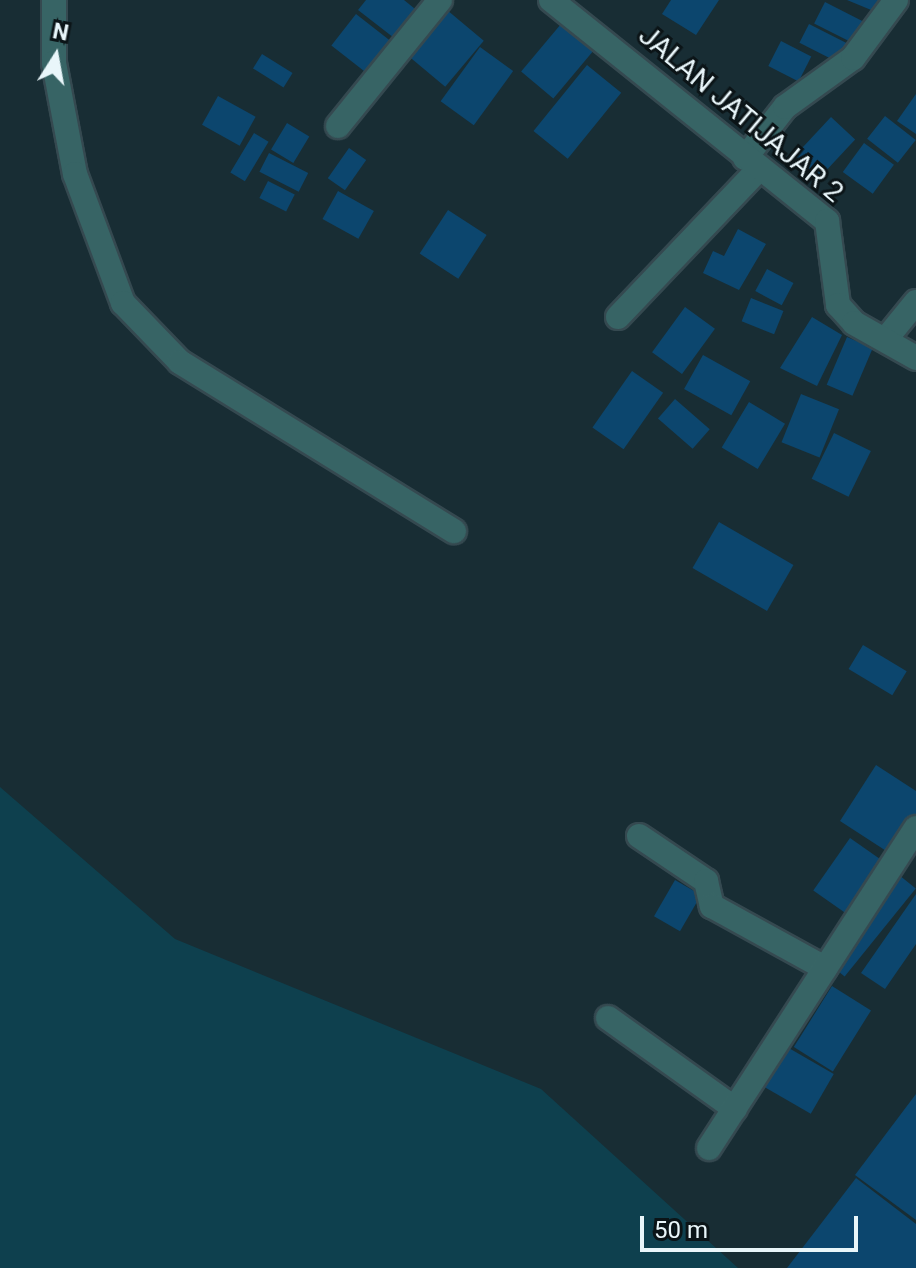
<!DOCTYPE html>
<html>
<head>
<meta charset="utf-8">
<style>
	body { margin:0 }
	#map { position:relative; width:916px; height:1268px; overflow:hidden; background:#182d34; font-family:Roboto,sans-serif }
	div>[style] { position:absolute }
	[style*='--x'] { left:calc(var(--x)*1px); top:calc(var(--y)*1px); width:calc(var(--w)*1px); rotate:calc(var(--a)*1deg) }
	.green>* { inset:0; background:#0e404e }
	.building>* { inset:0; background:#0c466e; transform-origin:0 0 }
	.roads { filter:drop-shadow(2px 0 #354950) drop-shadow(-2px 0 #354950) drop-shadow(0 2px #354950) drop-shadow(0 -2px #354950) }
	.minor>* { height:24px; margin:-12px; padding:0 12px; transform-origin:12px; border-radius:12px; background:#376465 }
	.tertiary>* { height:24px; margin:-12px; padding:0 12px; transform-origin:12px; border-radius:12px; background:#376465 }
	span { translate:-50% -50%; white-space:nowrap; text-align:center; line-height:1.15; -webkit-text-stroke:6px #0b1417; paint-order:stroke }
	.street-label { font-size:28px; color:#e9f6fa }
	.north { position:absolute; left:16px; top:16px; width:80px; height:80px; -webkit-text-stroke:6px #0b1417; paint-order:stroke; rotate:11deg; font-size:22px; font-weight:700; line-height:32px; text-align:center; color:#e9f6fa }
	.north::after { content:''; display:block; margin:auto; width:28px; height:36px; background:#e9f6fa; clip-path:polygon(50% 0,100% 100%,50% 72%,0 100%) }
	.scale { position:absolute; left:640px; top:1216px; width:218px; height:36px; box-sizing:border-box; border:4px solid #e9f6fa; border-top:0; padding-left:10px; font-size:24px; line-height:28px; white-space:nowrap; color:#e9f6fa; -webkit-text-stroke:6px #0b1417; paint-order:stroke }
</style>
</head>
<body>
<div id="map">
	<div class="green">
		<i style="clip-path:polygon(0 787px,175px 939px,541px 1089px,738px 1268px,0 1268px)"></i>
	</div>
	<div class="building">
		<i style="clip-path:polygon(366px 0,404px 0,420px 13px,398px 41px,358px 10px)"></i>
		<i style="clip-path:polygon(671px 0,719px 0,696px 35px,662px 14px)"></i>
		<i style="clip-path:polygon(847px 0,882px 0,876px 12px)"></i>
		<i style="left:825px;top:2px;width:44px;height:24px;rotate:27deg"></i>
		<i style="left:447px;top:10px;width:48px;height:60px;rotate:40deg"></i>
		<i style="left:356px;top:14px;width:52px;height:40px;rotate:38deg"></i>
		<i style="left:561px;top:24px;width:42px;height:62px;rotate:40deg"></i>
		<i style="left:809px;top:24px;width:42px;height:21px;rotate:27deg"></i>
		<i style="left:781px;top:41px;width:34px;height:28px;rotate:27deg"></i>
		<i style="left:480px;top:47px;width:41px;height:67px;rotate:36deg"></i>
		<i style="left:262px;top:54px;width:36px;height:17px;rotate:32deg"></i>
		<i style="left:587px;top:65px;width:44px;height:85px;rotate:39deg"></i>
		<i style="clip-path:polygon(916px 94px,916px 134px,897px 121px)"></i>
		<i style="left:218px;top:96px;width:43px;height:33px;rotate:29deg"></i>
		<i style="left:885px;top:116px;width:39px;height:29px;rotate:38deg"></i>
		<i style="left:831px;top:117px;width:33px;height:53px;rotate:43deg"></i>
		<i style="left:287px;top:123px;width:26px;height:31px;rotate:31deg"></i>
		<i style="left:254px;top:133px;width:17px;height:46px;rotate:31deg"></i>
		<i style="left:864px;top:143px;width:37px;height:36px;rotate:36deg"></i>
		<i style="left:349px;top:148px;width:21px;height:37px;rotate:35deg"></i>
		<i style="left:269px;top:153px;width:44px;height:21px;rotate:27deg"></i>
		<i style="left:268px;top:181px;width:30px;height:19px;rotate:27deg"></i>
		<i style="left:338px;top:191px;width:41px;height:32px;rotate:29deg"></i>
		<i style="left:448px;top:210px;width:46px;height:52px;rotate:33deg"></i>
		<i style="clip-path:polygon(738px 229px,766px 244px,739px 290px,703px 273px,713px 251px,724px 256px)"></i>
		<i style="left:767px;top:269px;width:30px;height:25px;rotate:28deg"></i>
		<i style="left:751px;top:298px;width:35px;height:25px;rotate:22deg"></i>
		<i style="left:685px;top:307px;width:37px;height:56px;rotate:36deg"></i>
		<i style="clip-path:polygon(812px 317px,842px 335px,817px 386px,780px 368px)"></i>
		<i style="left:847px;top:337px;width:28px;height:52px;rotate:23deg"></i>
		<i style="left:703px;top:355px;width:54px;height:39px;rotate:29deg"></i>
		<i style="left:632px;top:371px;width:38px;height:69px;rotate:35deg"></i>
		<i style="left:801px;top:394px;width:41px;height:52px;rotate:22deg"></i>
		<i style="left:675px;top:399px;width:46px;height:26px;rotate:41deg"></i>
		<i style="left:749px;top:402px;width:42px;height:53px;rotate:31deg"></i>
		<i style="left:834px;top:433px;width:41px;height:51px;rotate:26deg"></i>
		<i style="left:719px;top:522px;width:86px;height:53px;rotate:30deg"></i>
		<i style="left:863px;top:645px;width:51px;height:28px;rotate:31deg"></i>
		<i style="clip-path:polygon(876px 765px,916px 791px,916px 822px,894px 856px,840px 821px)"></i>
		<i style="left:850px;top:838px;width:44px;height:64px;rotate:35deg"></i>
		<i style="left:894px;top:871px;width:28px;height:113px;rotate:39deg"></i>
		<i style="left:675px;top:880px;width:30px;height:42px;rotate:30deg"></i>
		<i style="clip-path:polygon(916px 894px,916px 944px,885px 989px,861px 973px)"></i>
		<i style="left:832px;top:986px;width:46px;height:72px;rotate:32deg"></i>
		<i style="left:787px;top:1047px;width:54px;height:46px;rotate:30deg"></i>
		<i style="clip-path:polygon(916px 1094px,916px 1220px,855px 1175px)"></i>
		<i style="clip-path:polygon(856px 1178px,916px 1224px,916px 1268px,787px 1268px)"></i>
	</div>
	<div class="roads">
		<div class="minor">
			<i style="--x:54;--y:0;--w:63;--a:90"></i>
			<i style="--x:54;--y:63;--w:113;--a:79.3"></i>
			<i style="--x:75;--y:174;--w:138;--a:69.6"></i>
			<i style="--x:123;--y:303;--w:82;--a:46"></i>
			<i style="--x:180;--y:362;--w:322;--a:31.7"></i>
			<i style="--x:338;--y:126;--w:162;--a:-51"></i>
			<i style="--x:745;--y:158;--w:65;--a:-51.9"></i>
			<i style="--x:785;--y:107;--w:84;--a:-35.8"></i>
			<i style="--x:853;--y:58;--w:72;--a:-53.4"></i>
			<i style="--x:618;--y:317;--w:203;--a:-46.4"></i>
			<i style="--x:885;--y:340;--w:49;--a:-50.8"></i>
			<i style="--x:639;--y:836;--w:81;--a:33.9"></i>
			<i style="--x:706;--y:881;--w:26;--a:77"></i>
			<i style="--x:712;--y:906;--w:129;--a:28.8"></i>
			<i style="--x:608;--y:1018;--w:156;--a:35.6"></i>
			<i style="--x:709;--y:1148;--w:381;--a:-57.1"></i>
		</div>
		<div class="tertiary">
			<i style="--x:551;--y:0;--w:354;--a:38.7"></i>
			<i style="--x:827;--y:221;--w:85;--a:82.5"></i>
			<i style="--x:838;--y:305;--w:24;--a:48"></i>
			<i style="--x:854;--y:323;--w:71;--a:29.4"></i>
		</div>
	</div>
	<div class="street-label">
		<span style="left:741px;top:114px;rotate:40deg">JALAN JATIJAJAR 2</span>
	</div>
	<div class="north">N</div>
	<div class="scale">50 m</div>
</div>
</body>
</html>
